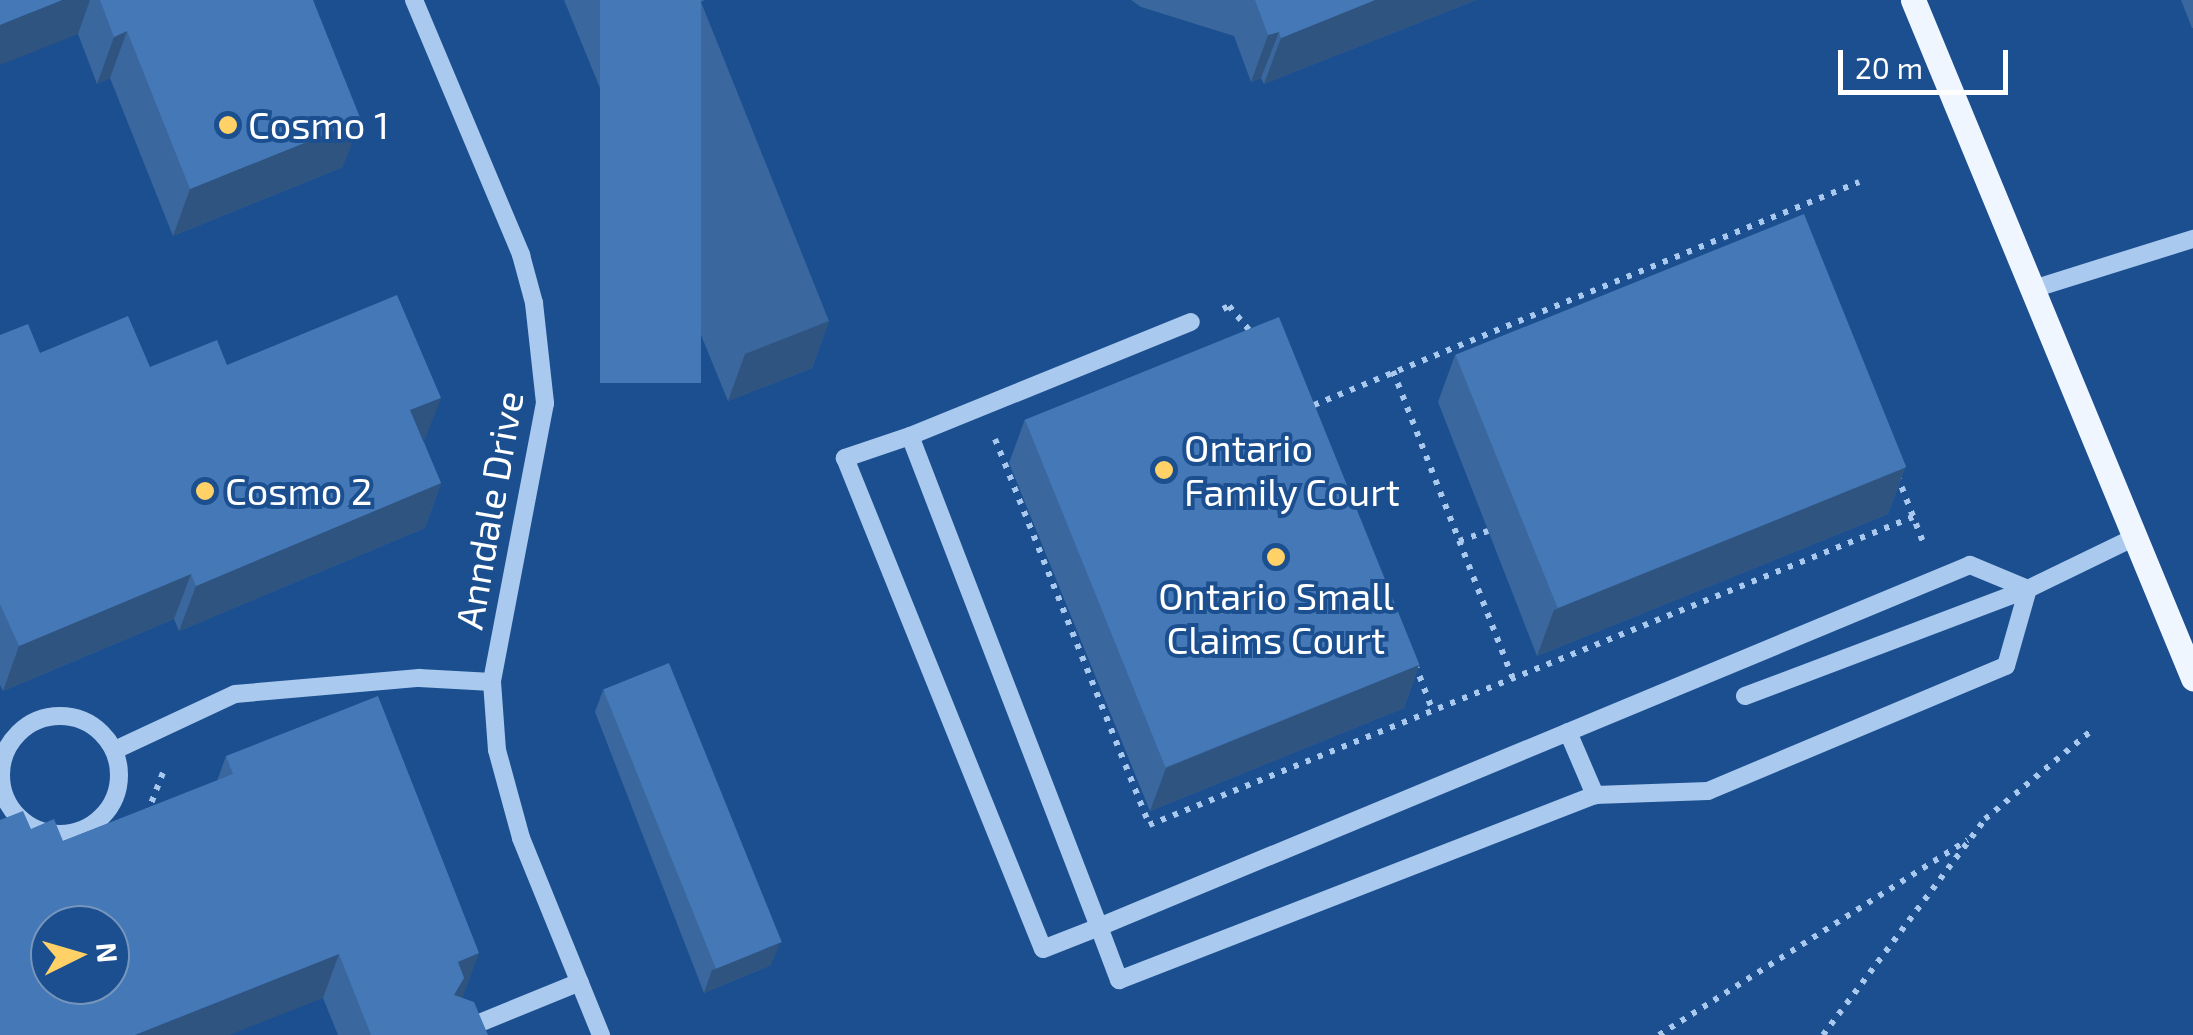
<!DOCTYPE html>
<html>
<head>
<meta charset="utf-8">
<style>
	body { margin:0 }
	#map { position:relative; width:2193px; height:1035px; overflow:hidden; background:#1b4f8f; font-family:"Exo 2",sans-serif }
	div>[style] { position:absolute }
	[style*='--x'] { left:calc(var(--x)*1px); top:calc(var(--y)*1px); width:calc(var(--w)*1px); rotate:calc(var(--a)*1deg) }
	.path>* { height:6px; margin-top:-3px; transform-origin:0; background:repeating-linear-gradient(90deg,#a9c9ee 0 5px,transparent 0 13px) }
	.minor>* { height:18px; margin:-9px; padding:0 9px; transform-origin:9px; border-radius:9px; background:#a9c9ee }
	.minor>.ring { margin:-9px; padding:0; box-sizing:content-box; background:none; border:18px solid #a9c9ee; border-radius:50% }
	.major>* { height:25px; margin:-12.5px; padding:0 12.5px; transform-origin:12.5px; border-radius:12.5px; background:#f0f6ff }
	.wall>* { inset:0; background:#3a679d }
	.shaded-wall>* { inset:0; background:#305480 }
	.building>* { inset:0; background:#4478b7; transform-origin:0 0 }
	.dots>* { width:28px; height:28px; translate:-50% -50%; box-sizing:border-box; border:5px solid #1b4f8f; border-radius:50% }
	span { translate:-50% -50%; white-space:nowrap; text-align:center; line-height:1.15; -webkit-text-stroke:8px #1b4f8f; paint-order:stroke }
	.poi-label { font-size:38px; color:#fff }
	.left { translate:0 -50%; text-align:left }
	.street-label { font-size:38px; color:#fff }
	.north { position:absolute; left:30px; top:905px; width:100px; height:100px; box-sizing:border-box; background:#1b4f8f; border:2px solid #7695bc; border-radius:50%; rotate:85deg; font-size:28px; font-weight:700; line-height:40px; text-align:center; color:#fff }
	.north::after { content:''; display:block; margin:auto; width:35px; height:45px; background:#ffd166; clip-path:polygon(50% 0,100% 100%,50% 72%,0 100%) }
	.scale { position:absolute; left:1838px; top:50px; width:170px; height:45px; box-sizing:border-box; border:5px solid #fff; border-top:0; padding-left:12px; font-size:30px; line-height:35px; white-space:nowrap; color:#fff; -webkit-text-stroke:8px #1b4f8f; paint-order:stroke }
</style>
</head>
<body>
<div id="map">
	<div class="path">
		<i style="--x:1223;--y:309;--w:7;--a:-27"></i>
		<i style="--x:1229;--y:306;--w:35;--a:50"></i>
		<i style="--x:1393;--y:371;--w:328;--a:68.7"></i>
		<i style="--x:1314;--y:405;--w:589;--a:-22.25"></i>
		<i style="--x:995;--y:439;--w:416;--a:68.2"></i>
		<i style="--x:1149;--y:825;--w:824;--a:-21.96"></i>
		<i style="--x:1897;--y:475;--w:72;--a:68.8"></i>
		<i style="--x:1459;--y:541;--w:31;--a:-19"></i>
		<i style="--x:1415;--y:664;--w:48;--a:69.3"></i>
		<i style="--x:147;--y:814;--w:47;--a:-68.9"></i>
		<i style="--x:1659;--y:1035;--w:365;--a:-32.3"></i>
		<i style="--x:1823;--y:1035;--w:270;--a:-53.1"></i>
		<i style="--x:1985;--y:819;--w:138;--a:-39.7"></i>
	</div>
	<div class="minor">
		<i style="--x:414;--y:0;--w:277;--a:67.2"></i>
		<i style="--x:521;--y:255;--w:50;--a:74.8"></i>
		<i style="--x:534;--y:303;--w:101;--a:83.7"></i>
		<i style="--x:545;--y:403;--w:284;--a:100.8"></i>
		<i style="--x:492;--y:682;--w:68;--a:85.8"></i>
		<i style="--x:497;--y:750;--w:91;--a:74.7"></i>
		<i style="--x:521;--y:838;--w:213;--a:67.9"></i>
		<i style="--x:2033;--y:289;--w:168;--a:-17.4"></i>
		<i style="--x:910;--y:436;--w:303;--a:-22.1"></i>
		<i style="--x:2028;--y:589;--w:63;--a:-157.5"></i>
		<i style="--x:1970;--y:565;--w:943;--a:157.43"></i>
		<i style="--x:1099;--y:927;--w:526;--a:-111.05"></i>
		<i style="--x:910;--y:436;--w:69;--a:161.3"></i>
		<i style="--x:845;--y:458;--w:529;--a:68.04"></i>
		<i style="--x:1043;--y:949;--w:60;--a:-21.4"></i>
		<i style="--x:1099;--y:927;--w:57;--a:69.3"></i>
		<i style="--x:1119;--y:980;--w:511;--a:-21.24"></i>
		<i style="--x:1595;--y:795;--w:113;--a:-2"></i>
		<i style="--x:1708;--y:791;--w:323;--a:-22.8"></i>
		<i style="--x:2006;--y:666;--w:80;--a:-74.1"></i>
		<i style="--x:1745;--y:696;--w:303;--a:-20.7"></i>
		<i style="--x:2028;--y:589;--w:119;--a:-25.9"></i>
		<i class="ring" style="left:1px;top:716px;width:100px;height:100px"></i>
		<i style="--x:1568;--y:732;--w:69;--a:66.8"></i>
		<i style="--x:115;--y:750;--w:132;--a:-25"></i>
		<i style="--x:235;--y:694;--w:185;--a:-5"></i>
		<i style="--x:419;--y:678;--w:73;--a:3.1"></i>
		<i style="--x:450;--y:1035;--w:140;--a:-22.2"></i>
	</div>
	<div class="major">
		<i style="--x:1913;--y:0;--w:734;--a:67.56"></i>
	</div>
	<div class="wall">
		<i style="clip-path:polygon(0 0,313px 0,343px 167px,173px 236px,110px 78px,97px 84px,78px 34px)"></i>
		<i style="clip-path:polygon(564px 0,705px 0,701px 2px,829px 321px,812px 368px,728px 401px)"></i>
		<i style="clip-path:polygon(1131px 0,1476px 0,1264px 84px,1261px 78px,1251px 82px,1234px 36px,1141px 7px)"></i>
		<i style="clip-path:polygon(2181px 0,2193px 0,2193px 28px,2192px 28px)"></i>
		<i style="clip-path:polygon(0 335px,40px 353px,150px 367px,227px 365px,424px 442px,441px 483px,425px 528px,179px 631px,174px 619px,3px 691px,0 685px)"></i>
		<i style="clip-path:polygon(1455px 355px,1905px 468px,1888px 514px,1537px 656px,1438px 402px)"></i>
		<i style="clip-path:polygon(1025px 419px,1419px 665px,1404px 708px,1150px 811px,1009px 463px)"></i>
		<i style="clip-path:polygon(603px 690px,771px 965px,704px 993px,595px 712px)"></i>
		<i style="clip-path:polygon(226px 756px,463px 997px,462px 998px,488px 1035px,338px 1035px,323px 998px,31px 829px,63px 841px,217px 781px)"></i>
	</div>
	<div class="shaded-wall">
		<i style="clip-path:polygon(62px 0,90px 0,78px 34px,0 65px,0 25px)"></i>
		<i style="clip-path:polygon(1375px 0,1476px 0,1264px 84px,1281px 38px)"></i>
		<i style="clip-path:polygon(127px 31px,110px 78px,97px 84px,114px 37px)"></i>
		<i style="clip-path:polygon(1279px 32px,1261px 78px,1251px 82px,1268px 35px)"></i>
		<i style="clip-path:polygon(361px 120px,343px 167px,173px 236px,190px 189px)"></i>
		<i style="clip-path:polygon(829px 321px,812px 368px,728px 401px,745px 354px)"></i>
		<i style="clip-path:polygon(441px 398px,424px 442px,410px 410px)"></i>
		<i style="clip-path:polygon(1905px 468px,1888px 514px,1537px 656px,1554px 610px)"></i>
		<i style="clip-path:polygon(441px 483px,425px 528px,179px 631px,196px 586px)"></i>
		<i style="clip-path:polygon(191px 574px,174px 619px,3px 691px,19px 646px)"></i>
		<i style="clip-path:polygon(1419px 665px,1404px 708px,1150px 811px,1166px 768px)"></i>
		<i style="clip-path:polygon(780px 943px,771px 965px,704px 993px,712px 970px)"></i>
		<i style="clip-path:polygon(479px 953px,463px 997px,456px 1000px,448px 1022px,458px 962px)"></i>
		<i style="clip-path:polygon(339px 954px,323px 998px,229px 1035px,135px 1035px)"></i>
	</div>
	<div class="building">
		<i style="clip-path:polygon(0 0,62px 0,0 25px)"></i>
		<i style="clip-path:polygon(100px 0,313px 0,361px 120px,190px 189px,127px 31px,114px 37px)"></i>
		<i style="left:600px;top:0;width:101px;height:383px"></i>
		<i style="clip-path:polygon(1255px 0,1375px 0,1281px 38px,1279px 32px,1268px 35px)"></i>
		<i style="left:1804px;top:214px;width:273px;height:376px;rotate:68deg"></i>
		<i style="clip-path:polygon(397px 295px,441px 398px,410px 410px,441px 483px,196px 586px,191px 574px,19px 646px,0 604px,0 335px,28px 324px,40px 353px,128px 316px,150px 367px,217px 340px,227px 365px)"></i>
		<i style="left:1279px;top:317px;width:375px;height:274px;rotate:68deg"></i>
		<i style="left:669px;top:663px;width:301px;height:71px;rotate:68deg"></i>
		<i style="clip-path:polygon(evenodd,378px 696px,479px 953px,458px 962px,464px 978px,454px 995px,474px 1002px,488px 1035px,371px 1035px,339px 954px,135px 1035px,0 1035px,0 820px,23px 811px,31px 829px,54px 819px,63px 841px,233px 774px,226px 756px,378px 696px,50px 925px,110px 925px,110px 985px,50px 985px,50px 925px)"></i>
	</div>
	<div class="dots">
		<i style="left:228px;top:125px;background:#ffd166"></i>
		<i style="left:1164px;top:470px;background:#ffd166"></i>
		<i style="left:205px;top:491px;background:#ffd166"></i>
		<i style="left:1276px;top:557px;background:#ffd166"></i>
	</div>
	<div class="poi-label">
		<span class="left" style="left:248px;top:125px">Cosmo 1</span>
		<span class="left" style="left:1184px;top:470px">Ontario<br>Family Court</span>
		<span class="left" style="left:225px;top:491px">Cosmo 2</span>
		<span style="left:1276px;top:618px">Ontario Small<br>Claims Court</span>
	</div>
	<div class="street-label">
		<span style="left:489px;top:510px;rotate:-80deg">Anndale Drive</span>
	</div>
	<div class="north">N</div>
	<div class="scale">20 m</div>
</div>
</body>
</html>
